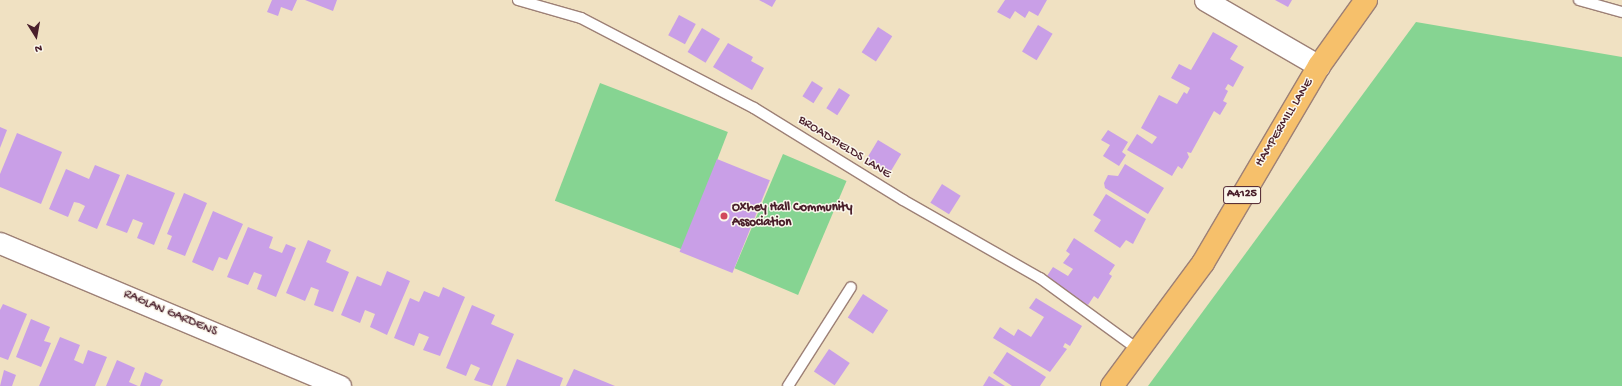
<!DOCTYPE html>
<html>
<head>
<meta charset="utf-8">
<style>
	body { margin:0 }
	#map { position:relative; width:1622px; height:386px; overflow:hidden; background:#f0e1c2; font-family:"Gochi Hand",sans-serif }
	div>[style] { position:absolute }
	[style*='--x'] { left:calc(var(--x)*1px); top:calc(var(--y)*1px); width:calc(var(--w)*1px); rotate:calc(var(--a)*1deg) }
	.green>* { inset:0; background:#86d492; transform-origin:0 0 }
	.building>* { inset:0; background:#c99fe7; transform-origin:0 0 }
	.roads { filter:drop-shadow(1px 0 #9d8076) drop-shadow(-1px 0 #9d8076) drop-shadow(0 1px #9d8076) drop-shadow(0 -1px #9d8076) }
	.lane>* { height:10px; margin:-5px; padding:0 5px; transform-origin:5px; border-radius:5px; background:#fff }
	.street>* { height:21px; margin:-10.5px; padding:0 10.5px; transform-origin:10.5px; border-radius:10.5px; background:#fff }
	.primary>* { height:22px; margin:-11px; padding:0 11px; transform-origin:11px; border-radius:11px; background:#f6c06b }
	.dots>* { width:11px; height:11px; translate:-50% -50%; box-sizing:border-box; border:2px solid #fbf7ec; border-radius:50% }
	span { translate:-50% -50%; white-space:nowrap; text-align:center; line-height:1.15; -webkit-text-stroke:3px #fbf7ec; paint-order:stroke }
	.shield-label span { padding:1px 3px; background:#fbf7ec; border:1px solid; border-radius:3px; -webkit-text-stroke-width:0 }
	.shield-label { font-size:12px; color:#4a1f2b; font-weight:700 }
	.street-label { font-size:13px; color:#4a1f2b }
	.poi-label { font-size:13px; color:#4a1f2b; font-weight:700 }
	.left { translate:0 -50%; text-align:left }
	.north { position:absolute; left:16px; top:16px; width:40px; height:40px; -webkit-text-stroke:3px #fbf7ec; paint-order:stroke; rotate:169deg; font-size:11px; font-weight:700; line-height:16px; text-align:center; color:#4a1f2b }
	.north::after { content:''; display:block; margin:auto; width:14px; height:18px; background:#4a1f2b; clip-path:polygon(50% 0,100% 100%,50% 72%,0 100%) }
</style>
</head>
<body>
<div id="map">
	<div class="green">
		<i style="clip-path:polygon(1416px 22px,1622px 57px,1622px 386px,1148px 386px)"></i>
		<i style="left:600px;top:83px;width:137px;height:126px;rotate:21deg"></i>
		<i style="left:783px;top:154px;width:69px;height:124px;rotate:23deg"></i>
	</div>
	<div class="building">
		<i style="clip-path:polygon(272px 0,297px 0,292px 11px,281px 7px,278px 16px,267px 12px)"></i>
		<i style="clip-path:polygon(305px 0,337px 0,333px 11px)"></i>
		<i style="clip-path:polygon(759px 0,776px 0,772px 7px)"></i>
		<i style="clip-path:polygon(1005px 0,1047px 0,1038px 16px,1029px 11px,1025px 18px,1015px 11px,1010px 19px,997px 12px)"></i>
		<i style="clip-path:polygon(1275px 0,1292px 0,1288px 7px)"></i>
		<i style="left:679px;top:15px;width:19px;height:23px;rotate:28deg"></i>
		<i style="left:1038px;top:25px;width:17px;height:31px;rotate:31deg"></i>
		<i style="left:878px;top:27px;width:17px;height:30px;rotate:33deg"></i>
		<i style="left:702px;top:28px;width:21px;height:28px;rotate:31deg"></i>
		<i style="clip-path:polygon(1213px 32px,1238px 46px,1230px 59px,1244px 67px,1233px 87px,1228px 84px,1225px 89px,1228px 91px,1223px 101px,1227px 103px,1220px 115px,1214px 111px,1191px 153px,1187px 152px,1189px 157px,1182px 169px,1178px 166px,1172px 176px,1127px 150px,1137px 134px,1152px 144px,1157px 137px,1141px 128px,1159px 95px,1177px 104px,1184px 92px,1187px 94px,1190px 88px,1171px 78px,1179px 64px,1191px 70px)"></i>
		<i style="clip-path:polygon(728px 43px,753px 57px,751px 61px,764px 68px,752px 90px,713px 67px)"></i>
		<i style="left:812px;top:81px;width:13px;height:18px;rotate:32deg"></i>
		<i style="left:839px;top:88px;width:13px;height:24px;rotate:32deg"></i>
		<i style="clip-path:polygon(0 127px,7px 130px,0 148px)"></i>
		<i style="clip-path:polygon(1108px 130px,1128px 142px,1122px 152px,1126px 155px,1119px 166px,1103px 156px,1110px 145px,1101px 140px)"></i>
		<i style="clip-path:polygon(17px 133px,62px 152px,41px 204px,0 187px,0 174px)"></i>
		<i style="left:878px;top:140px;width:27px;height:26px;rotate:31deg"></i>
		<i style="left:717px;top:159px;width:57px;height:100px;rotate:22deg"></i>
		<i style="clip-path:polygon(1125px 164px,1164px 188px,1148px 214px,1105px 188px,1104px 183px,1108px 175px,1118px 176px)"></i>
		<i style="clip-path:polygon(95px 165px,120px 175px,97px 229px,78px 221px,85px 206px,79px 203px,74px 202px,68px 217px,49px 209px,66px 169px,89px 179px)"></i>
		<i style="clip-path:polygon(127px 174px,175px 193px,154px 245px,137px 238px,143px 223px,133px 219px,127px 233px,106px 225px)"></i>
		<i style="left:942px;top:184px;width:22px;height:22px;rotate:32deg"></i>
		<i style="clip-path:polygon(184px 193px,207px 203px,185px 256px,167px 249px,172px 236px,167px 234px)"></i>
		<i style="clip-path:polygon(1106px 194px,1146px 219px,1133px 244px,1126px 240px,1120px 248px,1094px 231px,1101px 220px,1093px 215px)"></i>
		<i style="clip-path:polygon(213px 211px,243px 224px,227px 260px,219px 257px,213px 271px,192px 262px)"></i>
		<i style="clip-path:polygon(248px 227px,273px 237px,269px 248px,282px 253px,286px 244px,296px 248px,276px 297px,257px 289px,262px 275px,254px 272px,248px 285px,227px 277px)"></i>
		<i style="clip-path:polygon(1074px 238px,1115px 265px,1109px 274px,1112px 276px,1098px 299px,1094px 296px,1088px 305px,1045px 279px,1053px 267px,1068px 276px,1073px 269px,1063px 263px,1070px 254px,1066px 251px)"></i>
		<i style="clip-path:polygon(308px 240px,331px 250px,326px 262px,349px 272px,333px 312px,314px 305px,319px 290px,311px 287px,305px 301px,286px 293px)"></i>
		<i style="clip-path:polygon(387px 271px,410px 281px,387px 335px,370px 327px,375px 314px,365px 310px,360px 323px,341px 315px,357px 276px,381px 286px)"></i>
		<i style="clip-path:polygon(443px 287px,465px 297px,440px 356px,423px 350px,429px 337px,419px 333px,414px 346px,394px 338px,410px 298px,419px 302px,424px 291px,439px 297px)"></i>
		<i style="left:863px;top:294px;width:30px;height:28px;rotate:33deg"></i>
		<i style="clip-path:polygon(1036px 298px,1082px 326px,1070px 346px,1065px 343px,1063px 347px,1067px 349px,1050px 372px,993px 338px,1000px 327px,1014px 336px,1018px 329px,1031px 337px,1044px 317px,1029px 308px)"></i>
		<i style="clip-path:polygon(3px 304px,27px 314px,8px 360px,0 357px,0 310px)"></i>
		<i style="clip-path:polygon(472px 305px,495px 315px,491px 324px,514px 334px,492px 386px,474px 380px,480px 368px,471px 364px,466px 376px,446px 368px)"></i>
		<i style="clip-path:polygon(31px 319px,50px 327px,44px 341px,51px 343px,41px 367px,16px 357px)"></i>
		<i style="clip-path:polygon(60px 337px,80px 345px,74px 360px,83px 364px,88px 350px,107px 357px,95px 386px,39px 386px)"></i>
		<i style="left:829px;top:349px;width:25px;height:27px;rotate:34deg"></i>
		<i style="clip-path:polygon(1007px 352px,1046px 377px,1040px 386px,1012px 386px,993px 373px)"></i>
		<i style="clip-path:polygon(517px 359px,563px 378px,560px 386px,506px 386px)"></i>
		<i style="clip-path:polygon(117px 360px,135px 368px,129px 382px,138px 386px,106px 386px)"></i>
		<i style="clip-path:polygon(574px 369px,615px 386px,566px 386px)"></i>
		<i style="clip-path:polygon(4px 370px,16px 375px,12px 386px,0 386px)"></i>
		<i style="clip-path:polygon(145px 372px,163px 380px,160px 386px,140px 386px)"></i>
		<i style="clip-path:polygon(989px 376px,1005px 386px,983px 386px)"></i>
	</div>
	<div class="roads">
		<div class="lane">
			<i style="--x:518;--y:0;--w:66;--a:15.9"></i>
			<i style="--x:581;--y:18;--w:195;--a:27.5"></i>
			<i style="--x:754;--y:108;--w:175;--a:31.7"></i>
			<i style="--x:903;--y:200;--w:158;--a:29.7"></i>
			<i style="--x:1040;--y:278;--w:124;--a:36.1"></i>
			<i style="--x:1579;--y:0;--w:45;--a:15.6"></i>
			<i style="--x:788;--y:386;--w:117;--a:-57.5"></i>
		</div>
		<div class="street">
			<i style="--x:1205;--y:0;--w:132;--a:30.1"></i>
			<i style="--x:0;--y:243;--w:369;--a:22.8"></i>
		</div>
		<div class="primary">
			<i style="--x:1112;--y:386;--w:153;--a:-53.5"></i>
			<i style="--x:1203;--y:263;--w:229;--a:-59.5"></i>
			<i style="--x:1319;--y:66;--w:81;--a:-54.5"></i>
		</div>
	</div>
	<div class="dots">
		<i style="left:724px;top:216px;background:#d1495b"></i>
	</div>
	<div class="shield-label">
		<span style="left:1242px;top:195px">A4125</span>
	</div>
	<div class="street-label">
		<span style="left:1285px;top:123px;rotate:-59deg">HAMPERMILL LANE</span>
		<span style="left:844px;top:148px;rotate:32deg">BROADFIELDS LANE</span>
		<span style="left:170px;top:314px;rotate:23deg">RAGLAN GARDENS</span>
	</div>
	<div class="poi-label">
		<span class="left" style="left:732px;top:216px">Oxhey Hall Community<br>Association</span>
	</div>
	<div class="north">N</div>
</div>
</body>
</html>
